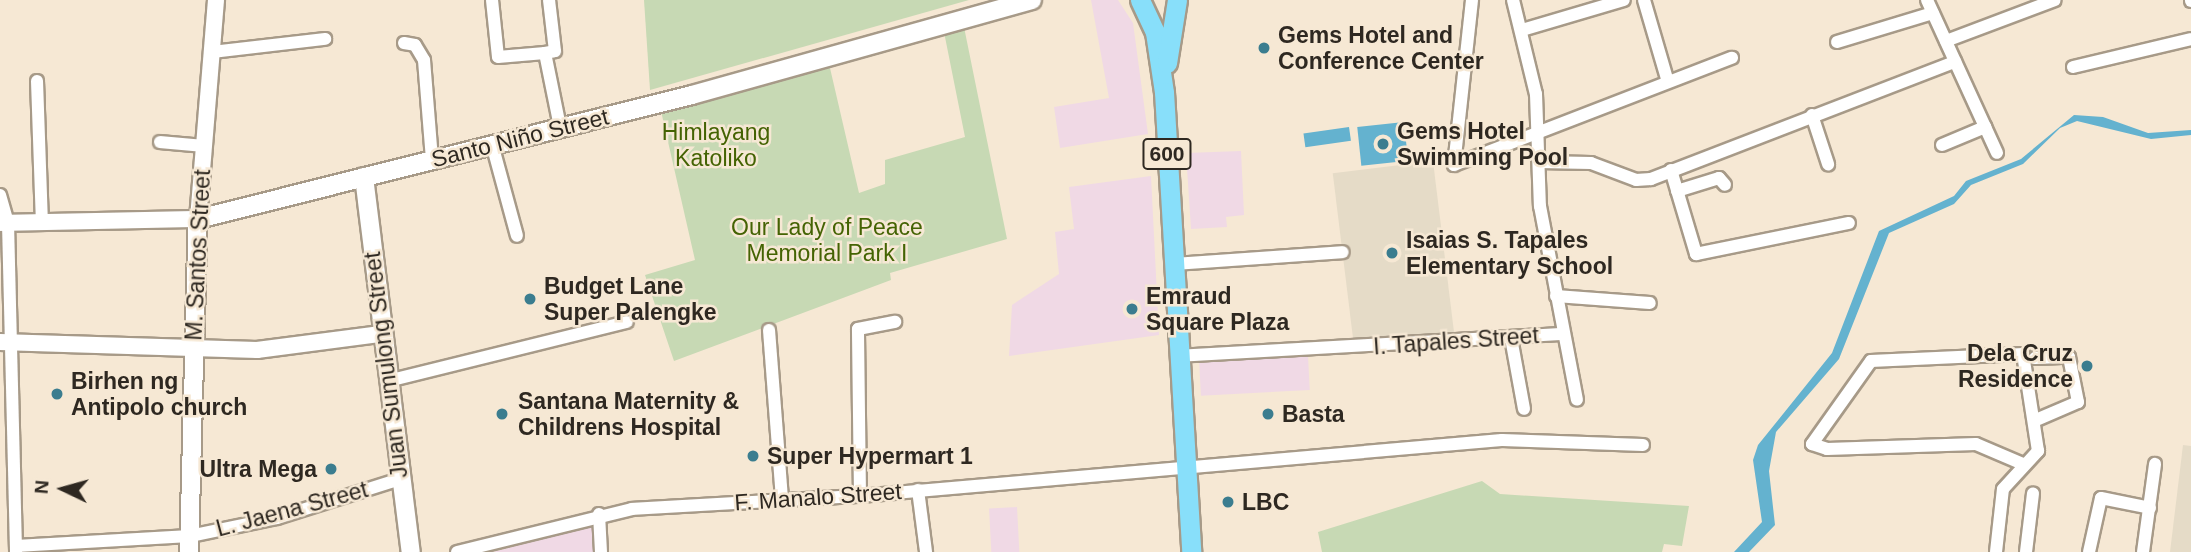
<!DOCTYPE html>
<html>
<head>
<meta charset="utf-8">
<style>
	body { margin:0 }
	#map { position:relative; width:2191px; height:552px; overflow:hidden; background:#f6e8d4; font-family:Helvetica,sans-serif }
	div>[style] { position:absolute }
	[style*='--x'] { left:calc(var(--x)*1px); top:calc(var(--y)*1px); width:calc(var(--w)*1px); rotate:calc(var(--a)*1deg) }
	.commercial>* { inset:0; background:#f0d9e5; transform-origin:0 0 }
	.education>* { inset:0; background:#e5dbc7; transform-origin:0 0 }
	.green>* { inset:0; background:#c7d9b4 }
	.water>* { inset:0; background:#64b2cf; transform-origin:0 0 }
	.roads { filter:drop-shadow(2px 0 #a79a88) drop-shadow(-2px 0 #a79a88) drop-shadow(0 2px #a79a88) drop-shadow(0 -2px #a79a88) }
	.minor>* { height:12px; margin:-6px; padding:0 6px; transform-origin:6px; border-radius:6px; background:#fff }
	.tertiary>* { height:16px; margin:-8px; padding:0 8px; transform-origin:8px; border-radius:8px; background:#fff }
	.secondary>* { height:18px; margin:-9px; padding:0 9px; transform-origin:9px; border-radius:9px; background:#fff }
	.primary>* { height:19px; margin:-9.5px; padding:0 9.5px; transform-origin:9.5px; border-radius:9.5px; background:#88dffa }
	.dots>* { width:19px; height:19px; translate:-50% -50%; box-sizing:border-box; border:4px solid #f6e8d4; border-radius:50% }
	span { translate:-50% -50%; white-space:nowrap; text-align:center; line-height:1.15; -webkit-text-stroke:5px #f6e8d4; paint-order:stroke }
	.shield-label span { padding:2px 5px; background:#f6e8d4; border:2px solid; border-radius:5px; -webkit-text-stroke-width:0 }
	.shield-label { font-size:21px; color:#2e2821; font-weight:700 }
	.poi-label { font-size:23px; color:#2e2821; font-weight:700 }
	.left { translate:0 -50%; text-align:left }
	.right { translate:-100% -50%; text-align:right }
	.park-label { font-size:23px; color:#446303 }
	.street-label { font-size:23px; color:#2e2821 }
	.north { position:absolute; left:28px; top:454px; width:70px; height:70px; -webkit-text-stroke:5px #f6e8d4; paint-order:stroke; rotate:275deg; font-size:19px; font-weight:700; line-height:28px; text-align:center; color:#2e2821 }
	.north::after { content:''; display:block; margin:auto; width:24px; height:32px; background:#2e2821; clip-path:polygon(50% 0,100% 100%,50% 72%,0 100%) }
</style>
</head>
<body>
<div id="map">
	<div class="commercial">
		<i style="clip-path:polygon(1091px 0,1118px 0,1133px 23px,1148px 134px,1060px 148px,1054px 107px,1109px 98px)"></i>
		<i style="clip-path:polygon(1241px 151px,1244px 215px,1226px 217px,1227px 227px,1191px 229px,1186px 153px)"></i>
		<i style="clip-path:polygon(1151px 176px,1159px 335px,1009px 356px,1012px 305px,1059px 274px,1055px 232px,1074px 229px,1069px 187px)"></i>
		<i style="left:1308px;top:356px;width:34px;height:109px;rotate:87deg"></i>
		<i style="left:1017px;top:507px;width:45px;height:28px;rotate:87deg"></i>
		<i style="clip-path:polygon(593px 526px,595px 552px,493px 552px)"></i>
	</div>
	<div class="education">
		<i style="left:1433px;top:161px;width:174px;height:101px;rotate:83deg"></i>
		<i style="clip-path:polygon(2183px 445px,2191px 446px,2191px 552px,2170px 552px)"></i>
	</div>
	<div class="green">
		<i style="clip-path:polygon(644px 0,969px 0,650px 90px)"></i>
		<i style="clip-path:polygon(964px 27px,1007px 239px,890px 273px,891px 280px,674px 361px,645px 275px,695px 260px,661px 111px,830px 68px,859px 193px,885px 184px,885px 160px,965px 137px,944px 32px)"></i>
		<i style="clip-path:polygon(1482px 481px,1500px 494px,1689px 506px,1682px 546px,1664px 544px,1662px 552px,1322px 552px,1318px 532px)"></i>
	</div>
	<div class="water">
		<i style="clip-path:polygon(2074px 115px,2103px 117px,2148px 133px,2191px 130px,2191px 135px,2151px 139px,2077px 121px,2060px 128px,2023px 164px,1971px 185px,1954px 204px,1889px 233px,1839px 359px,1776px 432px,1769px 471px,1775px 525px,1749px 552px,1734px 552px,1762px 522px,1753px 460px,1758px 445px,1832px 353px,1879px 231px,1954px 196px,1966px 181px,2021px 159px)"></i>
		<i style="left:1404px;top:122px;width:39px;height:47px;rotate:84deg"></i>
		<i style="left:1349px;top:127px;width:14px;height:46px;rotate:82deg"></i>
	</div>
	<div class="roads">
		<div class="minor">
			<i style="--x:492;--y:0;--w:57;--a:84"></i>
			<i style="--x:498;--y:57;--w:47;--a:-4.9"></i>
			<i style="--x:545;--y:53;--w:76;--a:78.5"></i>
			<i style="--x:1472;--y:0;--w:166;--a:96.2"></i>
			<i style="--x:1454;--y:165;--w:298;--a:-21.1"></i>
			<i style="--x:1513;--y:0;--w:97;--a:76.3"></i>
			<i style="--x:1536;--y:94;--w:112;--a:88"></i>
			<i style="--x:1540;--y:206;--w:197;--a:79.2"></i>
			<i style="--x:1644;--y:0;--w:85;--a:73.7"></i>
			<i style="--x:1927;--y:0;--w:168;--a:65.4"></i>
			<i style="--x:2191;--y:0;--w:1;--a:90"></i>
			<i style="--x:1522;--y:30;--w:106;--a:-16.4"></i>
			<i style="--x:1946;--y:41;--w:116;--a:-20.6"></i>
			<i style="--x:1837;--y:42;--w:100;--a:-16.8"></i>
			<i style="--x:404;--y:43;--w:11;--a:10"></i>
			<i style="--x:415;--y:45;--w:17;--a:59"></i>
			<i style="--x:424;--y:60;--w:100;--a:85.4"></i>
			<i style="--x:212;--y:52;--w:114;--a:-6.6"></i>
			<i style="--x:545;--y:53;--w:10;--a:-11"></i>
			<i style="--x:555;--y:51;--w:51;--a:-96.7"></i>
			<i style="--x:2073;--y:67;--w:121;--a:-13.3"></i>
			<i style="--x:37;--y:81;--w:141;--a:88"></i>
			<i style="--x:1812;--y:115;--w:52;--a:71.9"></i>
			<i style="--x:160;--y:142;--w:44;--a:5.2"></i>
			<i style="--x:492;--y:144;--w:95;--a:74.8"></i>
			<i style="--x:1942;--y:145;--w:47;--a:-22.7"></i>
			<i style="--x:1539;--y:162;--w:52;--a:1.1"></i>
			<i style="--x:1591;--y:163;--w:48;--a:20.7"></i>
			<i style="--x:1636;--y:180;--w:15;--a:-4"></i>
			<i style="--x:1651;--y:179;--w:326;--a:-21.1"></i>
			<i style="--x:1671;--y:170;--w:88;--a:73.4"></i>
			<i style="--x:1696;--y:254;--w:156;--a:-11.5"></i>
			<i style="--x:1677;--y:191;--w:44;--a:-17.2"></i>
			<i style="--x:1719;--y:178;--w:9;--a:49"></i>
			<i style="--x:0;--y:195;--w:29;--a:74"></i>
			<i style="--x:8;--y:223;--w:329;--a:88.6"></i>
			<i style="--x:1173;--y:264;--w:170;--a:-4"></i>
			<i style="--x:1556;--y:296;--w:94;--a:4.3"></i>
			<i style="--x:769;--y:330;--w:170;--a:85.6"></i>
			<i style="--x:1511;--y:338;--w:72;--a:79.6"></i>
			<i style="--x:1178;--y:356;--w:386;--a:-3.3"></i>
			<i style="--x:2035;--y:358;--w:34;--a:-2"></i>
			<i style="--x:2069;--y:357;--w:46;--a:78.7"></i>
			<i style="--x:2078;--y:402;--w:46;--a:156.8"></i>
			<i style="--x:388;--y:381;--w:246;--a:-13.9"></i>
			<i style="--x:918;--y:490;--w:63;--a:82.6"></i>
			<i style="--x:860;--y:496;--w:167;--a:-90.7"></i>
			<i style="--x:858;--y:329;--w:38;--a:-11"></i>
			<i style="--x:599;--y:514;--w:38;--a:87"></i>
			<i style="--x:16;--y:546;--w:174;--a:-3.3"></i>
			<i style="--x:190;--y:536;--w:89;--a:-11.7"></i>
			<i style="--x:277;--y:518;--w:129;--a:-17.6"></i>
			<i style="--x:457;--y:552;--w:180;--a:-13.8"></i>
			<i style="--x:632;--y:509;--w:228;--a:-3.3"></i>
			<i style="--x:860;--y:496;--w:644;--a:-4.99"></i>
			<i style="--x:1502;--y:440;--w:141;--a:2"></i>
			<i style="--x:1996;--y:552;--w:63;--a:-83.7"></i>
			<i style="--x:2003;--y:489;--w:52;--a:-47.4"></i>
			<i style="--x:2038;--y:451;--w:98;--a:-98.8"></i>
			<i style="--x:2023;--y:354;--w:152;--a:177.4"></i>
			<i style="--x:1871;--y:361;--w:102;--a:125.4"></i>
			<i style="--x:1812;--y:444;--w:16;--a:18"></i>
			<i style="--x:1827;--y:449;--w:149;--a:-1.9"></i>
			<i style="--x:1976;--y:444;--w:51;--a:23.1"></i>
			<i style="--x:2026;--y:552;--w:59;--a:-83.2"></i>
			<i style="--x:2089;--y:552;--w:55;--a:-77.5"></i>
			<i style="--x:2101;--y:498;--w:50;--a:11.5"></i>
			<i style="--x:2143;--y:552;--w:89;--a:-82.2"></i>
		</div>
		<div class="tertiary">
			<i style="--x:0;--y:223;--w:198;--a:-1.2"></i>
			<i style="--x:198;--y:219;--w:220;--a:-85.3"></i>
			<i style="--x:0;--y:342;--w:257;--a:1.8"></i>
			<i style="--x:257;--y:350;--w:125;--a:-7.4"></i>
		</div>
		<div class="secondary">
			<i style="--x:364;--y:177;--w:378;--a:82.9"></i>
			<i style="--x:189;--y:552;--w:333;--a:-88.5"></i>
			<i style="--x:198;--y:219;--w:509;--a:-14.09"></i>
			<i style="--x:692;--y:95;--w:353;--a:-15.6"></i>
		</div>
		<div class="primary">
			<i style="--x:1140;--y:0;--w:35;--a:65"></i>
			<i style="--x:1155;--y:32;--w:61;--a:81.5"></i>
			<i style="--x:1164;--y:92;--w:461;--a:86.6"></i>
			<i style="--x:1167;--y:63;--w:64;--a:-81"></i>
		</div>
	</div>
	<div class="dots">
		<i style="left:1264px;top:48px;background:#3b7d8f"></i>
		<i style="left:1383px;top:144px;background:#3b7d8f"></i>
		<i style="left:1392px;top:253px;background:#3b7d8f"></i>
		<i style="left:530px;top:299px;background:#3b7d8f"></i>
		<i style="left:1132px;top:309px;background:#3b7d8f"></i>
		<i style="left:2087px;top:366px;background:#3b7d8f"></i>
		<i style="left:57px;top:394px;background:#3b7d8f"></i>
		<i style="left:502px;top:414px;background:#3b7d8f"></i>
		<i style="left:1268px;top:414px;background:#3b7d8f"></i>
		<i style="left:753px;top:456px;background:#3b7d8f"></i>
		<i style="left:331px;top:469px;background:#3b7d8f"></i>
		<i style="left:1228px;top:502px;background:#3b7d8f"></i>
	</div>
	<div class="shield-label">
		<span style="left:1167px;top:154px">600</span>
	</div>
	<div class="poi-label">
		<span class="left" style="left:1278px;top:48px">Gems Hotel and<br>Conference Center</span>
		<span class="left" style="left:1397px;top:144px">Gems Hotel<br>Swimming Pool</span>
		<span class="left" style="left:1406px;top:253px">Isaias S. Tapales<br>Elementary School</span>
		<span class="left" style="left:544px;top:299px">Budget Lane<br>Super Palengke</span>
		<span class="left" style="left:1146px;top:309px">Emraud<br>Square Plaza</span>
		<span class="right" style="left:2073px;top:366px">Dela Cruz<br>Residence</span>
		<span class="left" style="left:71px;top:394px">Birhen ng<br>Antipolo church</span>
		<span class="left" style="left:518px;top:414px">Santana Maternity &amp;<br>Childrens Hospital</span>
		<span class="left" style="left:1282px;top:414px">Basta</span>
		<span class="left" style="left:767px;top:456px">Super Hypermart 1</span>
		<span class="right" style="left:317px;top:469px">Ultra Mega</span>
		<span class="left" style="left:1242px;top:502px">LBC</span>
	</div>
	<div class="park-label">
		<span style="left:716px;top:145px">Himlayang<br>Katoliko</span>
		<span style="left:827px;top:240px">Our Lady of Peace<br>Memorial Park I</span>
	</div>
	<div class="street-label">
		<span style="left:520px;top:138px;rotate:-14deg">Santo Niño Street</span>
		<span style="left:198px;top:255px;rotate:-87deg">M. Santos Street</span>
		<span style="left:1456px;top:341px;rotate:-4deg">I. Tapales Street</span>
		<span style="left:386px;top:365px;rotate:-97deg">Juan Sumulong Street</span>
		<span style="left:818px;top:497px;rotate:-4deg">F. Manalo Street</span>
		<span style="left:292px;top:509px;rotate:-15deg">L. Jaena Street</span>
	</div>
	<div class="north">N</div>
</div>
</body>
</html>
